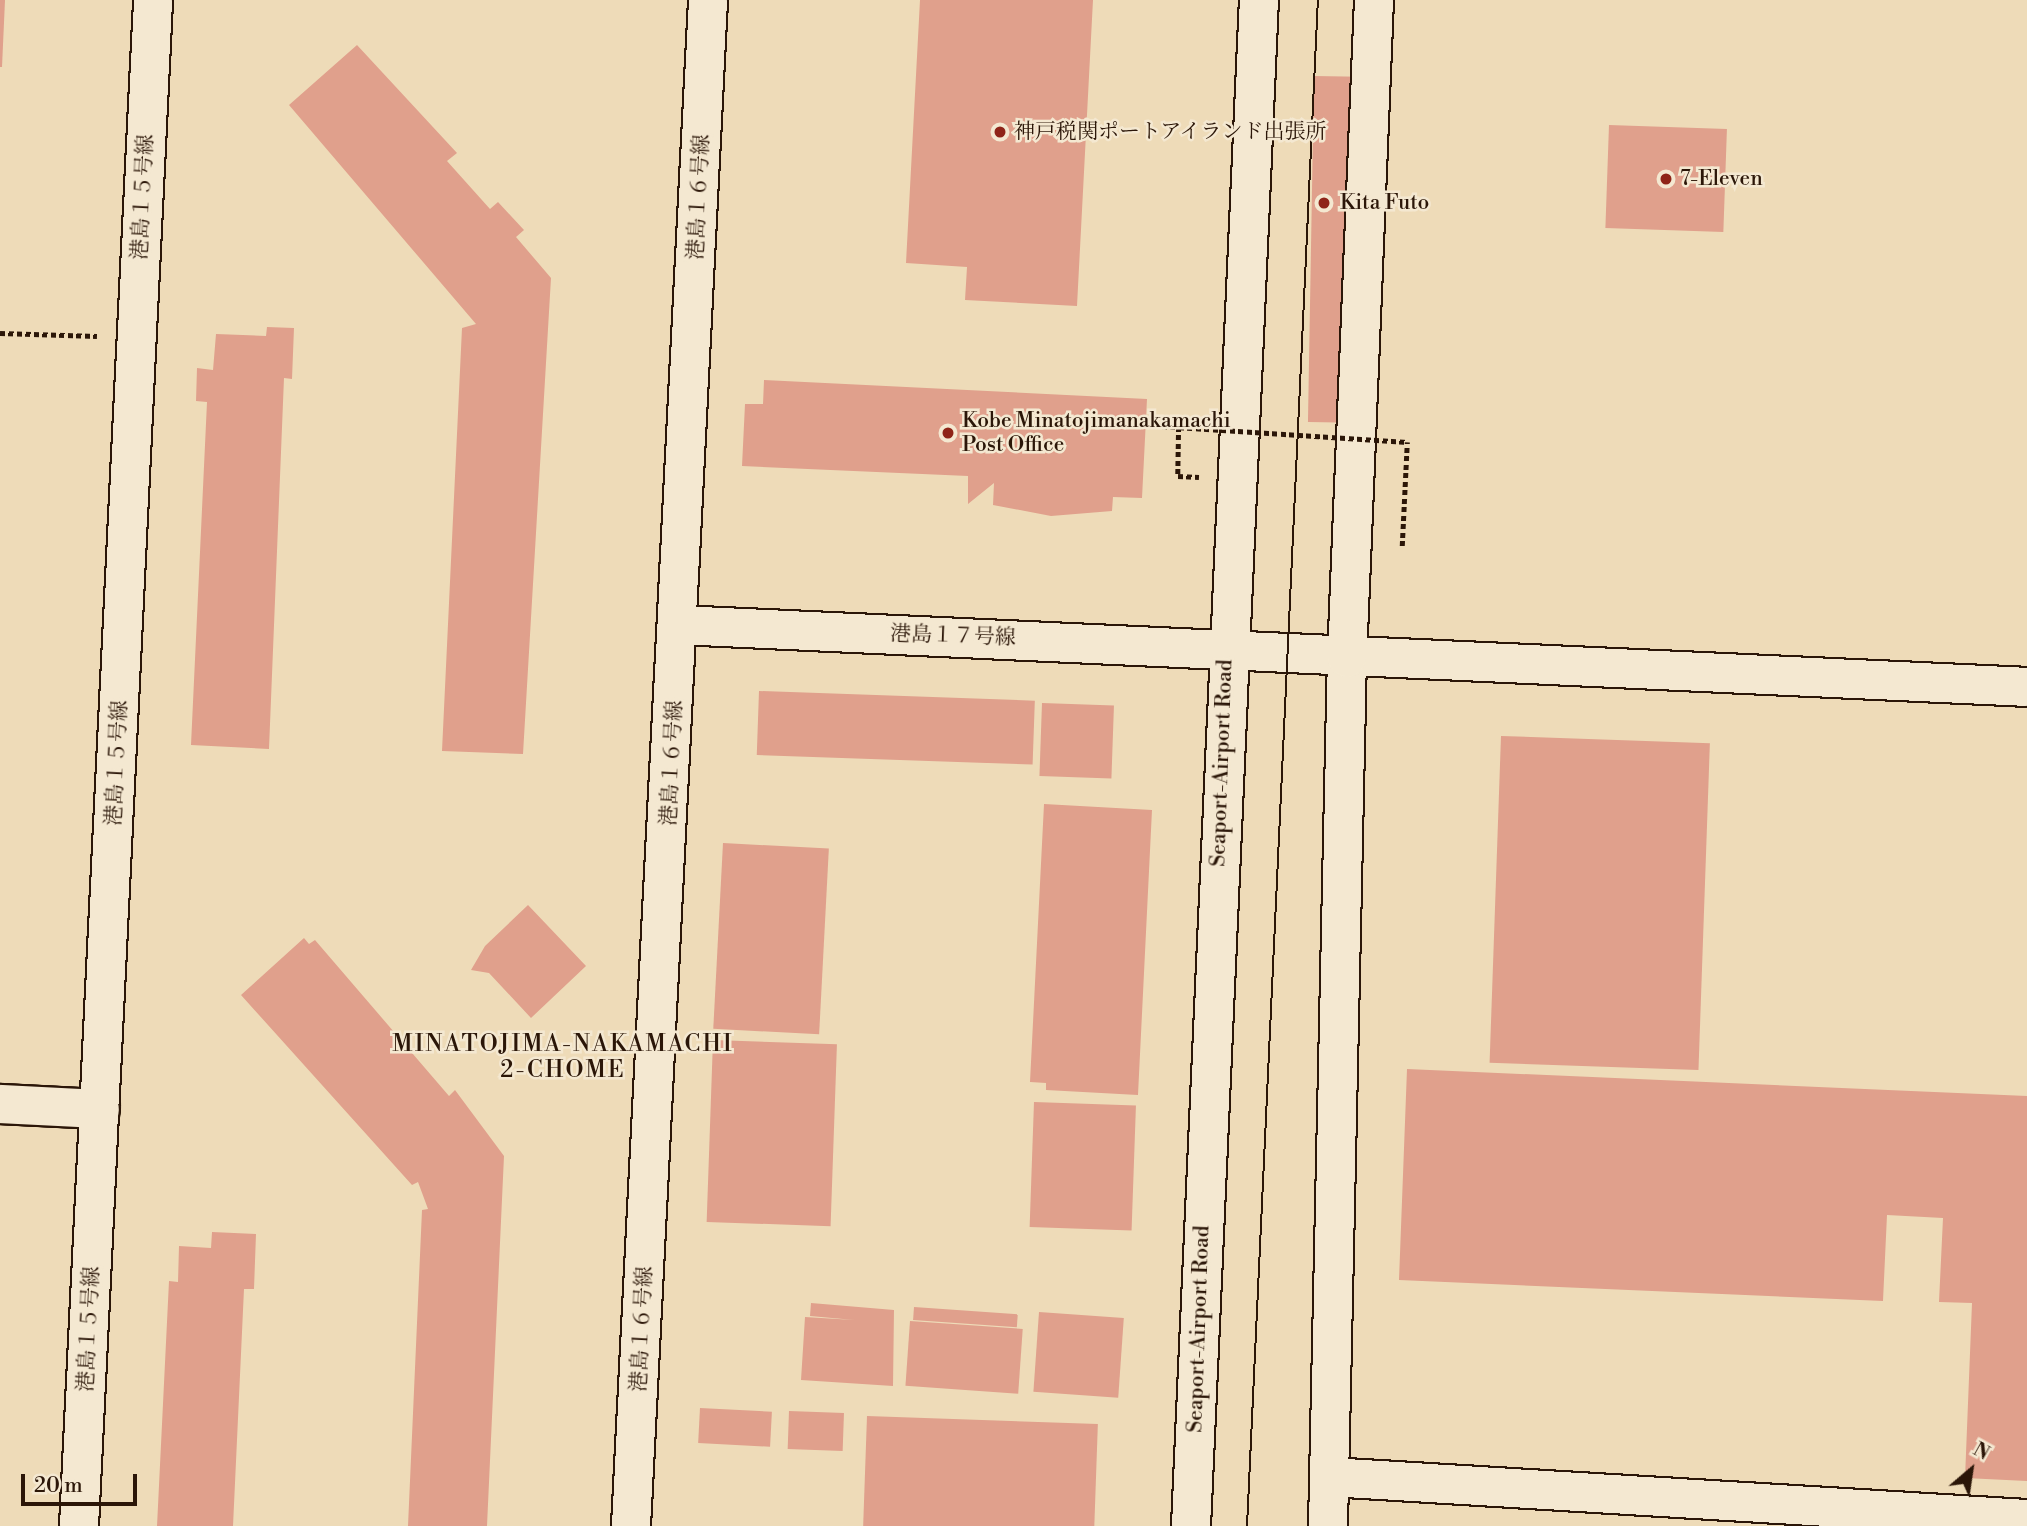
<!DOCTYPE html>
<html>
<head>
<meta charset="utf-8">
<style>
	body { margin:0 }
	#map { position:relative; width:2027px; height:1526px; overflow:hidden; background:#eedbb8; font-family:"Libre Bodoni","Noto Serif JP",serif }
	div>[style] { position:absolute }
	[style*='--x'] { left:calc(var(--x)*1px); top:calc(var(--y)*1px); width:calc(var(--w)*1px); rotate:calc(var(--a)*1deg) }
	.building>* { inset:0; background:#e0a08c; transform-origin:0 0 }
	.path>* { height:4.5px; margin-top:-2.25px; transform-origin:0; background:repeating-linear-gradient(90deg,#2b1608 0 5px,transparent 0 8.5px) }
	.roads { filter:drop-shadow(2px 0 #2b1608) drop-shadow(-2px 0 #2b1608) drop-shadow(0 2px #2b1608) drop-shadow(0 -2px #2b1608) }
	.secondary>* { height:38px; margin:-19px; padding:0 19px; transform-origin:19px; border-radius:19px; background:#f4e8d1 }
	.tram>* { height:2px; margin:-1px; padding:0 1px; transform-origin:1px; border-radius:1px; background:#2b1608 }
	.path-bridge>* { height:4.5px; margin-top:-2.25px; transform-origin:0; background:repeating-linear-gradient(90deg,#2b1608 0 5px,transparent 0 8.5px) }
	.dots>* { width:19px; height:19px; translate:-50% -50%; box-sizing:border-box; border:4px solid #f4e8d1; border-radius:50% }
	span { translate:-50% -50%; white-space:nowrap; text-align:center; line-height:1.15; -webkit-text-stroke:5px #f4e8d1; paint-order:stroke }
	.poi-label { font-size:21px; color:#2b1608 }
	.left { translate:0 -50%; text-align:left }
	.street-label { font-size:21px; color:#2b1608 }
	.neighbourhood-label { font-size:23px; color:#2b1608; letter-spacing:2px }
	.north { position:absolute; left:1936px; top:1435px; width:70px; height:70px; -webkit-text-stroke:5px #f4e8d1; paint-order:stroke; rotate:29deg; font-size:19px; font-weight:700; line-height:28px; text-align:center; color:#2b1608 }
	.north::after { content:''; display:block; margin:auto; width:24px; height:32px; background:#2b1608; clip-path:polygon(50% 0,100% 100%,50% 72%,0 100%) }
	.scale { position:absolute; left:21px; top:1474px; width:116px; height:32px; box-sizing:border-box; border:4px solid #2b1608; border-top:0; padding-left:9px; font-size:21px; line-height:24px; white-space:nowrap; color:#2b1608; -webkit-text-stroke:5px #f4e8d1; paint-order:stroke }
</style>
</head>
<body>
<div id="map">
	<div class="building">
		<i style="clip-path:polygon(0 0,5px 0,2px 67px,0 67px)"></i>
		<i style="clip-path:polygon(920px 0,1093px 0,1077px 306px,965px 300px,967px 267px,906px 263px)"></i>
		<i style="clip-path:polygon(357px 45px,457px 153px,447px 161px,490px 209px,498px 202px,524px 230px,516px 237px,551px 278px,523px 754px,442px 751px,462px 328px,476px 324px,289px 105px)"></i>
		<i style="left:1314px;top:76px;width:46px;height:346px;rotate:1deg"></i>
		<i style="left:1609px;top:125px;width:118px;height:103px;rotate:2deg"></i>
		<i style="clip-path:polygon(267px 327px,294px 328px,292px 379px,284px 378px,269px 749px,191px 745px,207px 402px,196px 401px,197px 368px,213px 370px,216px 334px,266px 336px)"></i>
		<i style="clip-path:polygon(764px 380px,1147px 399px,1142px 498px,1113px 497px,1112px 511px,1051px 516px,993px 505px,994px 483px,968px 504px,968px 476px,742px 466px,745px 404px,763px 404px)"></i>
		<i style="left:759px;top:691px;width:276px;height:64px;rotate:2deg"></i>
		<i style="left:1042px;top:703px;width:72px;height:73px;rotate:2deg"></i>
		<i style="left:1501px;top:736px;width:209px;height:327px;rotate:2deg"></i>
		<i style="clip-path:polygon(1044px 804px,1152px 810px,1138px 1095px,1046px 1090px,1046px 1083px,1030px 1082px)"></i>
		<i style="left:723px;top:843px;width:106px;height:186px;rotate:3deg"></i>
		<i style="clip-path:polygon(528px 905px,586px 966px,531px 1018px,489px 973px,471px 970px,485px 946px)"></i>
		<i style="clip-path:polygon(304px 938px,309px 944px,315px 940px,449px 1096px,455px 1090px,504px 1156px,487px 1526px,408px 1526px,422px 1210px,428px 1209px,418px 1182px,412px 1185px,241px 995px)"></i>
		<i style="left:713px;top:1040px;width:124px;height:182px;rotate:2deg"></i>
		<i style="clip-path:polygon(1407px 1069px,2027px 1096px,2027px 1481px,1965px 1478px,1972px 1303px,1939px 1302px,1943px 1218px,1887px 1215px,1883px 1301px,1399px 1280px)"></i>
		<i style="left:1034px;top:1102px;width:102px;height:125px;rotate:2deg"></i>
		<i style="clip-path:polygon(212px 1232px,256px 1234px,254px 1289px,244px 1289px,233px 1526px,157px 1526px,169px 1281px,178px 1282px,179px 1246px,211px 1248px)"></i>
		<i style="clip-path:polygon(811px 1303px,894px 1310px,893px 1386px,801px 1380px,805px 1317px,854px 1320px,810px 1316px)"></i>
		<i style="left:914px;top:1307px;width:104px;height:13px;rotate:4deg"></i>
		<i style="left:1039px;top:1312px;width:85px;height:80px;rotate:4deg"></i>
		<i style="left:910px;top:1321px;width:113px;height:65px;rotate:4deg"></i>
		<i style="left:700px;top:1408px;width:72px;height:35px;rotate:3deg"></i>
		<i style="left:789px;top:1411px;width:55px;height:38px;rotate:2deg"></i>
		<i style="left:867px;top:1416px;width:231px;height:110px;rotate:2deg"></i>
	</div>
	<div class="path">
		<i style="--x:0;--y:333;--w:97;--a:1.8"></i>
		<i style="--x:1179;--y:418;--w:58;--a:91"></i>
		<i style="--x:1178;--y:476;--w:21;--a:3"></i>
		<i style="--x:1402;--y:546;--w:104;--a:-87.2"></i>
	</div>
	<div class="roads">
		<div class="secondary">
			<i style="--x:679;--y:625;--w:1349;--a:2.63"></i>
			<i style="--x:0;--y:1104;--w:100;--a:2.9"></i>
			<i style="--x:1330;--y:1477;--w:698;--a:3.45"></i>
			<i style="--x:79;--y:1526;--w:1528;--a:-87.22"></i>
			<i style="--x:631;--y:1526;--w:1528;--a:-87.11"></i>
			<i style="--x:1191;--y:1526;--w:1528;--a:-87.45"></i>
			<i style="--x:1328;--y:1526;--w:868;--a:-88.75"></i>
			<i style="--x:1347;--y:658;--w:659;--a:-87.65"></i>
		</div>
	</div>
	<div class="tram">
		<i style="--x:1247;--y:1526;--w:1528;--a:-87.34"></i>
	</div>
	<div class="path-bridge">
		<i style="--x:1145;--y:425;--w:263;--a:3.7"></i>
	</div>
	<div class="dots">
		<i style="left:1000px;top:132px;background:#8f2418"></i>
		<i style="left:1666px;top:179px;background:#8f2418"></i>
		<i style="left:1324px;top:203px;background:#8f2418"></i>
		<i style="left:948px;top:433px;background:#8f2418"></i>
	</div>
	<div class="poi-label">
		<span class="left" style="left:1014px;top:132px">神戸税関ポートアイランド出張所</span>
		<span class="left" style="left:1680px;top:179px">7-Eleven</span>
		<span class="left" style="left:1340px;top:203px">Kita Futo</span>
		<span class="left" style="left:962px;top:433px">Kobe Minatojimanakamachi<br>Post Office</span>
	</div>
	<div class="street-label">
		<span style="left:143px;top:197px;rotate:-87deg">港島１５号線</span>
		<span style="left:699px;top:197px;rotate:-87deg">港島１６号線</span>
		<span style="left:953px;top:636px;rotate:2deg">港島１７号線</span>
		<span style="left:117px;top:763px;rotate:-87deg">港島１５号線</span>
		<span style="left:672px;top:763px;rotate:-87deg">港島１６号線</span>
		<span style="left:1222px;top:763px;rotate:-88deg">Seaport-Airport Road</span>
		<span style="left:89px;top:1329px;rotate:-87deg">港島１５号線</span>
		<span style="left:642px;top:1329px;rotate:-87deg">港島１６号線</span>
		<span style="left:1199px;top:1329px;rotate:-88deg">Seaport-Airport Road</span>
	</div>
	<div class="neighbourhood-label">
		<span style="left:563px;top:1057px">MINATOJIMA-NAKAMACHI<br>2-CHOME</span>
	</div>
	<div class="north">N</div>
	<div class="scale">20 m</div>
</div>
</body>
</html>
